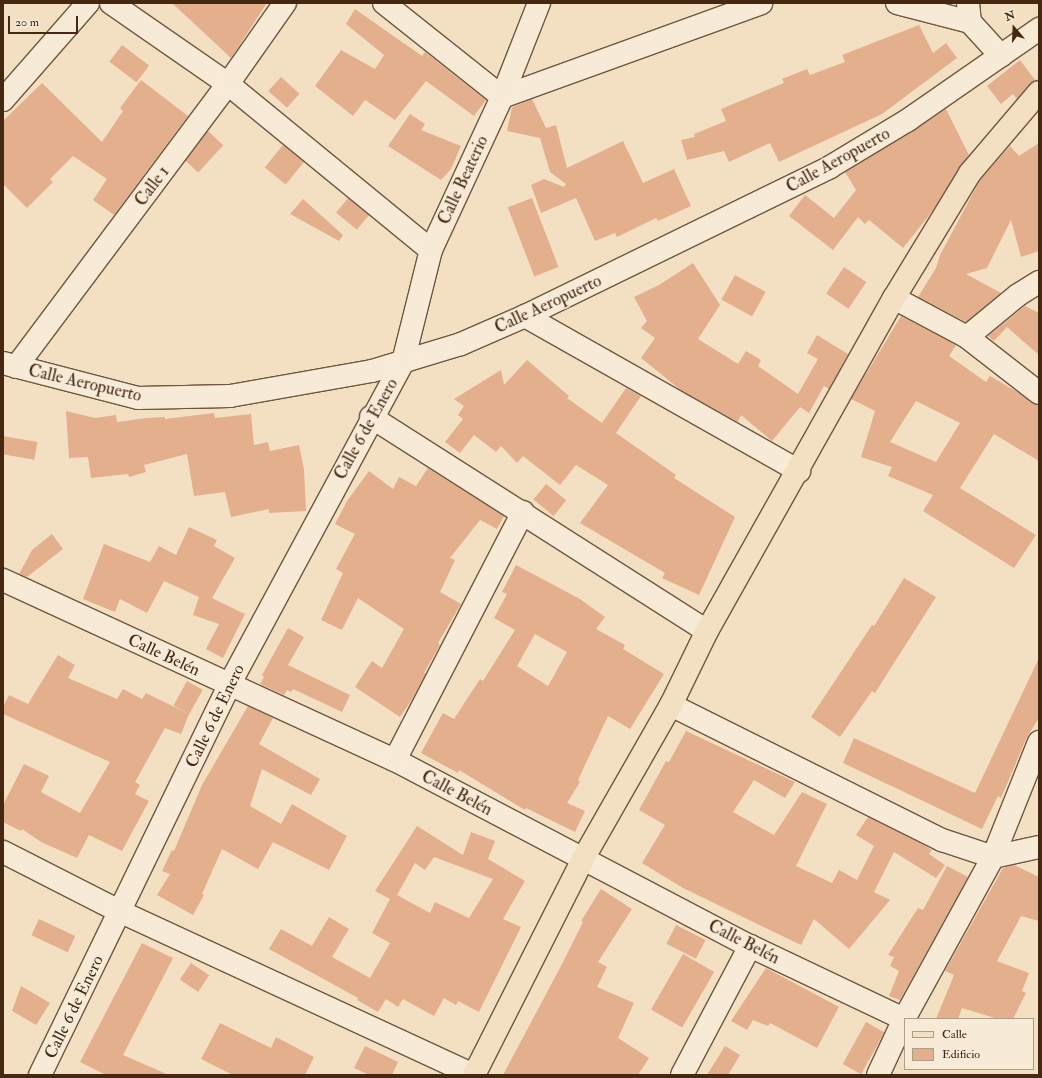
<!DOCTYPE html>
<html>
<head>
<meta charset="utf-8">
<style>
	body { margin:0 }
	#map { position:relative; width:1042px; height:1078px; overflow:hidden; background:#f3e0c3; font-family:"IM FELL Double Pica",serif }
	div>[style] { position:absolute }
	[style*='--x'] { left:calc(var(--x)*1px); top:calc(var(--y)*1px); width:calc(var(--w)*1px); rotate:calc(var(--a)*1deg) }
	.building>* { inset:0; background:#e4af8c; transform-origin:0 0 }
	.roads { filter:drop-shadow(1px 0 #70563e) drop-shadow(-1px 0 #70563e) drop-shadow(0 1px #70563e) drop-shadow(0 -1px #70563e) }
	.minor>* { height:22px; margin:-11px; padding:0 11px; transform-origin:11px; border-radius:11px; background:#f7ebd8 }
	.tertiary>* { height:22px; margin:-11px; padding:0 11px; transform-origin:11px; border-radius:11px; background:#f7ebd8 }
	.primary>* { height:22px; margin:-11px; padding:0 11px; transform-origin:11px; border-radius:11px; background:#f3e0c3 }
	span { translate:-50% -50%; white-space:nowrap; text-align:center; line-height:1.15; -webkit-text-stroke:3px #f7ebd8; paint-order:stroke }
	.street-label { font-size:17px; color:#452811 }
	.frame { position:absolute; inset:0; border:4px solid #452811; pointer-events:none }
	.legend { position:absolute; left:904px; top:1018px; width:130px; height:52px; box-sizing:border-box; background:#f7ebd8; border:1px solid #b09d88; margin:0; padding:5px 7px; list-style:none; font-size:12px; color:#452811 }
	.legend li { display:flex; align-items:center; gap:8px; height:20px }
	.legend b { width:20px; border:1px solid #b09d88 }
	.north { position:absolute; left:994px; top:8px; width:40px; height:40px; -webkit-text-stroke:3px #f7ebd8; paint-order:stroke; rotate:341deg; font-size:11px; font-weight:700; line-height:16px; text-align:center; color:#452811 }
	.north::after { content:''; display:block; margin:auto; width:14px; height:18px; background:#452811; clip-path:polygon(50% 0,100% 100%,50% 72%,0 100%) }
	.scale { position:absolute; left:8px; top:16px; width:70px; height:18px; box-sizing:border-box; border:2px solid #452811; border-top:0; padding-left:5px; font-size:12px; line-height:14px; white-space:nowrap; color:#452811; -webkit-text-stroke:3px #f7ebd8; paint-order:stroke }
</style>
</head>
<body>
<div id="map">
	<div class="building">
		<i style="clip-path:polygon(172px 3px,267px 3px,231px 58px)"></i>
		<i style="clip-path:polygon(355px 9px,422px 56px,425px 52px,486px 100px,474px 116px,426px 81px,395px 120px,365px 100px,353px 116px,315px 86px,341px 50px,375px 69px,384px 55px,346px 24px)"></i>
		<i style="clip-path:polygon(919px 25px,933px 53px,946px 43px,957px 58px,882px 114px,779px 162px,770px 143px,729px 162px,724px 151px,687px 160px,681px 140px,695px 137px,694px 134px,726px 121px,721px 109px,784px 83px,782px 79px,807px 69px,810px 75px,845px 62px,842px 55px)"></i>
		<i style="left:122px;top:45px;width:34px;height:21px;rotate:37deg"></i>
		<i style="clip-path:polygon(1020px 60px,1035px 80px,1017px 99px,1013px 94px,1001px 104px,987px 86px)"></i>
		<i style="left:281px;top:77px;width:25px;height:19px;rotate:42deg"></i>
		<i style="clip-path:polygon(141px 80px,188px 116px,114px 215px,93px 200px,107px 179px,73px 156px,50px 179px,53px 182px,27px 208px,3px 184px,3px 121px,42px 83px,102px 142px,123px 111px,120px 108px)"></i>
		<i style="clip-path:polygon(532px 99px,546px 128px,556px 125px,567px 168px,623px 141px,643px 183px,674px 169px,691px 206px,658px 221px,656px 218px,617px 237px,615px 233px,595px 241px,576px 198px,541px 213px,531px 185px,544px 179px,564px 187px,566px 184px,550px 172px,540px 138px,507px 131px,512px 107px)"></i>
		<i style="clip-path:polygon(946px 109px,969px 155px,931px 213px,903px 248px,869px 220px,865px 224px,858px 217px,833px 250px,789px 216px,805px 195px,834px 218px,856px 190px,845px 172px)"></i>
		<i style="clip-path:polygon(410px 114px,425px 124px,421px 130px,461px 146px,451px 169px,441px 180px,388px 146px)"></i>
		<i style="left:208px;top:131px;width:21px;height:37px;rotate:43deg"></i>
		<i style="clip-path:polygon(1039px 143px,1039px 251px,1021px 257px,1011px 220px,987px 268px,966px 274px,1001px 293px,966px 322px,918px 297px,936px 268px,940px 255px,980px 180px,1010px 146px,1019px 156px)"></i>
		<i style="left:283px;top:145px;width:27px;height:29px;rotate:39deg"></i>
		<i style="left:348px;top:198px;width:27px;height:19px;rotate:39deg"></i>
		<i style="left:532px;top:198px;width:74px;height:26px;rotate:69deg"></i>
		<i style="clip-path:polygon(303px 199px,343px 235px,339px 241px,290px 214px)"></i>
		<i style="clip-path:polygon(693px 263px,720px 305px,698px 339px,738px 364px,746px 351px,761px 360px,758px 366px,798px 394px,818px 359px,807px 353px,817px 335px,848px 354px,829px 389px,824px 386px,809px 413px,800px 407px,772px 441px,741px 415px,738px 422px,682px 391px,641px 358px,655px 338px,641px 328px,647px 321px,634px 297px,659px 285px)"></i>
		<i style="left:844px;top:267px;width:27px;height:32px;rotate:34deg"></i>
		<i style="left:735px;top:275px;width:35px;height:28px;rotate:29deg"></i>
		<i style="clip-path:polygon(1025px 306px,1039px 313px,1039px 355px,1007px 327px,994px 341px,988px 336px)"></i>
		<i style="clip-path:polygon(evenodd,901px 316px,956px 345px,949px 356px,986px 382px,990px 376px,1039px 405px,1039px 461px,994px 434px,960px 488px,1036px 535px,1014px 568px,923px 511px,933px 495px,888px 476px,892px 467px,861px 457px,875px 411px,851px 399px,901px 316px,916px 401px,960px 423px,936px 462px,890px 442px,916px 401px)"></i>
		<i style="clip-path:polygon(527px 360px,569px 396px,567px 398px,602px 423px,626px 388px,641px 396px,616px 433px,676px 475px,674px 478px,735px 517px,699px 595px,662px 578px,665px 573px,580px 523px,608px 485px,576px 465px,560px 485px,523px 456px,517px 463px,501px 446px,496px 452px,474px 435px,460px 453px,445px 442px,463px 419px,458px 415px,464px 406px,454px 399px,501px 370px,504px 385px)"></i>
		<i style="clip-path:polygon(66px 411px,95px 418px,116px 415px,117px 422px,147px 418px,165px 417px,165px 419px,214px 413px,215px 418px,251px 414px,254px 445px,268px 442px,270px 451px,299px 445px,304px 469px,306px 511px,269px 513px,269px 509px,231px 517px,225px 492px,194px 496px,187px 454px,144px 465px,146px 472px,129px 477px,128px 474px,91px 478px,88px 457px,69px 458px)"></i>
		<i style="left:3px;top:436px;width:35px;height:18px;rotate:10deg"></i>
		<i style="clip-path:polygon(428px 468px,504px 516px,497px 529px,480px 520px,450px 558px,455px 560px,440px 592px,461px 604px,438px 643px,440px 645px,424px 673px,426px 673px,411px 701px,400px 717px,355px 687px,372px 661px,382px 668px,404px 629px,358px 598px,342px 630px,321px 620px,343px 573px,336px 569px,355px 534px,335px 524px,347px 501px,369px 471px,393px 489px,399px 477px,416px 486px)"></i>
		<i style="left:546px;top:484px;width:26px;height:20px;rotate:39deg"></i>
		<i style="clip-path:polygon(189px 527px,217px 540px,214px 546px,235px 558px,212px 598px,245px 614px,223px 658px,206px 649px,219px 624px,193px 615px,199px 597px,164px 581px,147px 613px,120px 599px,115px 612px,83px 599px,104px 544px,150px 562px,159px 546px,176px 555px)"></i>
		<i style="clip-path:polygon(52px 534px,63px 549px,27px 577px,19px 574px,32px 550px)"></i>
		<i style="clip-path:polygon(evenodd,516px 565px,580px 599px,605px 617px,596px 629px,625px 645px,623px 649px,664px 674px,630px 729px,608px 716px,578px 780px,580px 782px,567px 803px,585px 811px,575px 832px,526px 808px,525px 810px,459px 770px,458px 773px,421px 753px,443px 713px,454px 719px,480px 679px,483px 681px,515px 630px,494px 618px,507px 594px,502px 592px,516px 565px,535px 634px,567px 652px,548px 686px,517px 666px,535px 634px)"></i>
		<i style="clip-path:polygon(904px 578px,936px 597px,875px 693px,872px 691px,840px 737px,811px 717px,872px 625px,874px 626px)"></i>
		<i style="clip-path:polygon(288px 628px,304px 637px,288px 665px,350px 695px,342px 712px,293px 689px,291px 692px,287px 690px,284px 695px,260px 684px,264px 677px,262px 675px)"></i>
		<i style="clip-path:polygon(58px 655px,75px 665px,68px 678px,117px 699px,123px 689px,142px 699px,146px 693px,189px 714px,181px 734px,165px 728px,135px 782px,140px 785px,135px 794px,149px 801px,122px 851px,89px 835px,77px 858px,41px 842px,22px 829px,21px 831px,3px 822px,3px 805px,24px 764px,49px 776px,41px 792px,80px 813px,110px 762px,3px 714px,3px 707px,9px 695px,28px 704px)"></i>
		<i style="clip-path:polygon(1039px 658px,1039px 718px,1027px 737px,1001px 798px,998px 796px,982px 829px,843px 763px,854px 738px,975px 793px)"></i>
		<i style="left:187px;top:681px;width:18px;height:28px;rotate:29deg"></i>
		<i style="clip-path:polygon(248px 706px,273px 718px,259px 744px,320px 779px,311px 795px,262px 769px,250px 806px,281px 824px,292px 804px,347px 836px,329px 870px,273px 842px,258px 869px,222px 849px,202px 894px,204px 895px,193px 915px,157px 895px,170px 874px,162px 871px,172px 850px,174px 851px,202px 785px)"></i>
		<i style="clip-path:polygon(686px 731px,795px 782px,785px 798px,754px 780px,733px 812px,774px 835px,802px 792px,827px 804px,796px 866px,832px 883px,839px 870px,857px 880px,874px 846px,856px 835px,868px 817px,922px 844px,932px 850px,929px 854px,945px 865px,936px 878px,894px 852px,874px 892px,890px 900px,849px 949px,814px 919px,801px 945px,683px 888px,642px 863px,665px 825px,639px 810px,666px 761px,669px 762px)"></i>
		<i style="clip-path:polygon(evenodd,417px 826px,463px 855px,471px 832px,495px 841px,488px 859px,525px 881px,503px 919px,521px 927px,479px 1012px,458px 1001px,456px 1005px,444px 998px,434px 1016px,403px 999px,398px 1007px,386px 999px,378px 1012px,357px 1000px,358px 998px,269px 949px,281px 929px,312px 946px,329px 917px,349px 929px,332px 957px,370px 978px,390px 943px,372px 933px,390px 899px,375px 891px,417px 826px,434px 857px,493px 879px,469px 918px,435px 902px,430px 913px,397px 895px,415px 863px,425px 870px,434px 857px)"></i>
		<i style="clip-path:polygon(1014px 865px,1039px 877px,1039px 921px,1021px 916px,997px 961px,1029px 973px,1022px 991px,1026px 993px,1013px 1019px,998px 1019px,962px 1008px,958px 1019px,936px 1019px,954px 975px,945px 971px,1003px 868px)"></i>
		<i style="clip-path:polygon(947px 866px,968px 877px,900px 1000px,889px 996px,899px 971px,890px 966px,894px 957px,888px 955px,918px 908px,923px 910px)"></i>
		<i style="clip-path:polygon(601px 889px,632px 909px,598px 962px,607px 967px,597px 987px,634px 1003px,618px 1038px,649px 1058px,638px 1075px,503px 1075px,562px 964px,583px 922px,581px 921px)"></i>
		<i style="left:39px;top:919px;width:40px;height:18px;rotate:25deg"></i>
		<i style="left:676px;top:925px;width:33px;height:21px;rotate:27deg"></i>
		<i style="clip-path:polygon(142px 943px,173px 958px,123px 1055px,169px 1075px,106px 1075px,80px 1062px)"></i>
		<i style="left:683px;top:954px;width:36px;height:64px;rotate:30deg"></i>
		<i style="left:191px;top:963px;width:22px;height:20px;rotate:34deg"></i>
		<i style="clip-path:polygon(766px 968px,839px 1007px,817px 1048px,770px 1023px,768px 1026px,753px 1020px,747px 1030px,731px 1021px)"></i>
		<i style="clip-path:polygon(21px 986px,50px 1003px,36px 1025px,12px 1011px)"></i>
		<i style="left:866px;top:1022px;width:21px;height:48px;rotate:29deg"></i>
		<i style="clip-path:polygon(220px 1023px,271px 1048px,276px 1037px,314px 1057px,305px 1075px,233px 1075px,201px 1059px)"></i>
		<i style="clip-path:polygon(365px 1046px,398px 1062px,392px 1075px,369px 1075px,354px 1068px)"></i>
		<i style="clip-path:polygon(725px 1046px,740px 1055px,728px 1075px,707px 1075px)"></i>
	</div>
	<div class="roads">
		<div class="minor">
			<i style="--x:111;--y:3;--w:142;--a:34.7"></i>
			<i style="--x:228;--y:84;--w:262;--a:39.3"></i>
			<i style="--x:384;--y:3;--w:151;--a:38.5"></i>
			<i style="--x:502;--y:97;--w:276;--a:-19.9"></i>
			<i style="--x:897;--y:3;--w:75;--a:14.6"></i>
			<i style="--x:968;--y:3;--w:19;--a:84"></i>
			<i style="--x:970;--y:22;--w:46;--a:47.6"></i>
			<i style="--x:894;--y:298;--w:83;--a:28.1"></i>
			<i style="--x:967;--y:337;--w:91;--a:37.9"></i>
			<i style="--x:525;--y:316;--w:315;--a:29.5"></i>
			<i style="--x:967;--y:337;--w:66;--a:-39.5"></i>
			<i style="--x:1018;--y:295;--w:25;--a:-32"></i>
			<i style="--x:3;--y:363;--w:139;--a:14.5"></i>
			<i style="--x:138;--y:398;--w:92;--a:-1.2"></i>
			<i style="--x:230;--y:396;--w:144;--a:-10"></i>
			<i style="--x:372;--y:371;--w:93;--a:-16.9"></i>
			<i style="--x:461;--y:344;--w:70;--a:-23.6"></i>
			<i style="--x:525;--y:316;--w:339;--a:-26"></i>
			<i style="--x:830;--y:167;--w:91;--a:-31.1"></i>
			<i style="--x:908;--y:120;--w:160;--a:-34.8"></i>
			<i style="--x:16;--y:367;--w:354;--a:-53.2"></i>
			<i style="--x:228;--y:84;--w:99;--a:-54.9"></i>
			<i style="--x:371;--y:417;--w:398;--a:32.5"></i>
			<i style="--x:3;--y:580;--w:431;--a:24.7"></i>
			<i style="--x:395;--y:760;--w:401;--a:27.7"></i>
			<i style="--x:750;--y:946;--w:170;--a:25.4"></i>
			<i style="--x:671;--y:705;--w:303;--a:26.5"></i>
			<i style="--x:942;--y:840;--w:54;--a:18.4"></i>
			<i style="--x:993;--y:857;--w:47;--a:-12.3"></i>
			<i style="--x:395;--y:760;--w:279;--a:-62.7"></i>
			<i style="--x:3;--y:852;--w:132;--a:27"></i>
			<i style="--x:121;--y:912;--w:388;--a:24.8"></i>
			<i style="--x:40;--y:1075;--w:433;--a:-64.1"></i>
			<i style="--x:229;--y:685;--w:367;--a:-61.7"></i>
			<i style="--x:403;--y:362;--w:115;--a:-76"></i>
			<i style="--x:431;--y:250;--w:169;--a:-65.1"></i>
			<i style="--x:502;--y:97;--w:101;--a:-68.5"></i>
			<i style="--x:682;--y:1075;--w:146;--a:-62.2"></i>
			<i style="--x:878;--y:1075;--w:62;--a:-65.1"></i>
			<i style="--x:904;--y:1019;--w:185;--a:-61.2"></i>
			<i style="--x:993;--y:857;--w:124;--a:-68.2"></i>
		</div>
		<div class="tertiary">
			<i style="--x:3;--y:100;--w:129;--a:-48.8"></i>
		</div>
		<div class="primary">
			<i style="--x:474;--y:1075;--w:242;--a:-63.2"></i>
			<i style="--x:583;--y:859;--w:177;--a:-60.3"></i>
			<i style="--x:671;--y:705;--w:82;--a:-64.1"></i>
			<i style="--x:707;--y:631;--w:382;--a:-60.7"></i>
			<i style="--x:894;--y:298;--w:146;--a:-58.7"></i>
			<i style="--x:970;--y:173;--w:106;--a:-49.6"></i>
		</div>
	</div>
	<div class="street-label">
		<span style="left:838px;top:160px;rotate:-29deg">Calle Aeropuerto</span>
		<span style="left:463px;top:180px;rotate:-65deg">Calle Beaterio</span>
		<span style="left:152px;top:186px;rotate:-53deg">Calle 1</span>
		<span style="left:548px;top:304px;rotate:-25deg">Calle Aeropuerto</span>
		<span style="left:85px;top:383px;rotate:13deg">Calle Aeropuerto</span>
		<span style="left:366px;top:429px;rotate:-61deg">Calle 6 de Enero</span>
		<span style="left:164px;top:655px;rotate:25deg">Calle Belén</span>
		<span style="left:215px;top:716px;rotate:-64deg">Calle 6 de Enero</span>
		<span style="left:457px;top:793px;rotate:28deg">Calle Belén</span>
		<span style="left:744px;top:942px;rotate:27deg">Calle Belén</span>
		<span style="left:74px;top:1007px;rotate:-64deg">Calle 6 de Enero</span>
	</div>
	<div class="frame"></div>
	<ul class="legend">
	<li><b style="height:5px;background:#f3e0c3"></b>Calle</li>
	<li><b style="height:11px;background:#e4af8c"></b>Edificio</li>
	</ul>
	<div class="north">N</div>
	<div class="scale">20 m</div>
</div>
</body>
</html>
